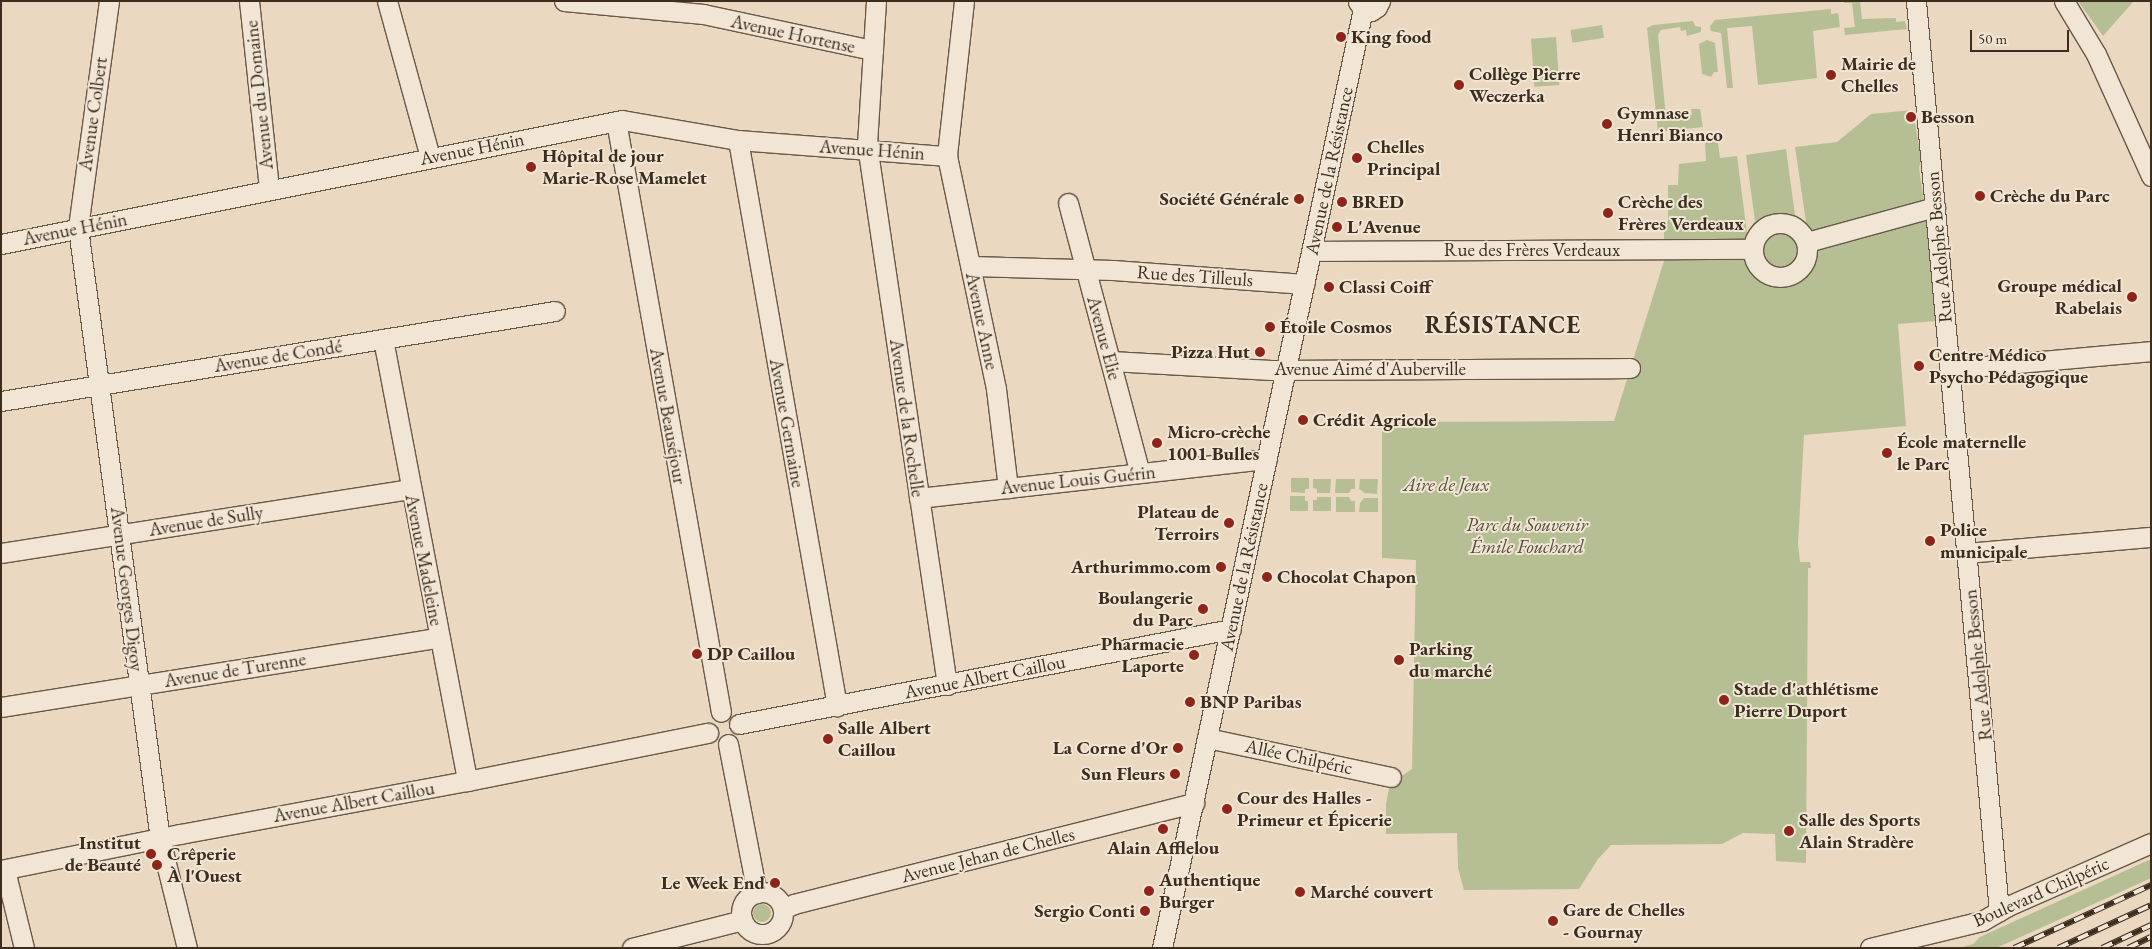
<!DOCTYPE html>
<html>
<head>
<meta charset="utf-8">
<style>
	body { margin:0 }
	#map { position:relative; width:2152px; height:949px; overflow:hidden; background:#ead8c0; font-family:"EB Garamond",serif }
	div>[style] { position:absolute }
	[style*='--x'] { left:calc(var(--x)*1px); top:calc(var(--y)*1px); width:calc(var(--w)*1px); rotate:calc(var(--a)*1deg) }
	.green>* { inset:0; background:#b5bf93; transform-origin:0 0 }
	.round { border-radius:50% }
	.roads { filter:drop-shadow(1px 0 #685847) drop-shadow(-1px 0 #685847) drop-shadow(0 1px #685847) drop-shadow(0 -1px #685847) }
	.minor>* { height:19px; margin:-9.5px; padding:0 9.5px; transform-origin:9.5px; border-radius:9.5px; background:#f1e6d6 }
	.minor>.ring { margin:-9.5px; padding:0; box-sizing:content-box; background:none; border:19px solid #f1e6d6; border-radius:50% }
	.rail>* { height:5.5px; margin-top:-2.75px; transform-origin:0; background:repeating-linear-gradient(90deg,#f1e6d6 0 11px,#3c2d1f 0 22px); box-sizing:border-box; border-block:1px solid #3c2d1f }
	.dots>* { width:14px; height:14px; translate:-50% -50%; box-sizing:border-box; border:2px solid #f1e6d6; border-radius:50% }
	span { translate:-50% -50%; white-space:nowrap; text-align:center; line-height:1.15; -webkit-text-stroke:4px #f1e6d6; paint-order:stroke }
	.street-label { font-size:19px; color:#3c2d1f }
	.poi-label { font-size:19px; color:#3c2d1f; font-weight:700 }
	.left { translate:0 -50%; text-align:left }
	.right { translate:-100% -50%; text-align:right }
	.park-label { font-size:19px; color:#544a36; font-style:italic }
	.district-label { font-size:24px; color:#3c2d1f; font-weight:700; letter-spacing:1px }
	.frame { position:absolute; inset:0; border:2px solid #3c2d1f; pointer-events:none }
	.scale { position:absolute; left:1970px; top:30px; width:99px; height:22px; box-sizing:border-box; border:2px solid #3c2d1f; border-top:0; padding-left:6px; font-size:15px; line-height:18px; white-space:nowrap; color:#3c2d1f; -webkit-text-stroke:4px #f1e6d6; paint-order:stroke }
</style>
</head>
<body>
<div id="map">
	<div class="green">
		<i style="clip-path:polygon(1844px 1px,1860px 1px,1862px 19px,1896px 18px,1896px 22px,1905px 21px,1907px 29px,1845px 35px,1844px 28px,1855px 27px,1852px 3px,1844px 3px)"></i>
		<i style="clip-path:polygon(2078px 1px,2134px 1px,2103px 36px)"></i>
		<i style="clip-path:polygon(1831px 9px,1831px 14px,1838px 13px,1840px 27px,1813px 31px,1817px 78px,1758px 85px,1752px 26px,1727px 28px,1733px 88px,1727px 88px,1721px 33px,1711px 31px,1710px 26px,1715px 20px)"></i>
		<i style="clip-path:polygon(1693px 21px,1695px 26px,1701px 27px,1701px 32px,1687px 36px,1686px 30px,1681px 31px,1680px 27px,1661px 30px,1658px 35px,1666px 117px,1692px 115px,1691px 109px,1700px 109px,1703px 127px,1658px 132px,1647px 28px,1653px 25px)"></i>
		<i style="left:1602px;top:25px;width:13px;height:32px;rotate:81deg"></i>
		<i style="left:1556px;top:37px;width:48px;height:25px;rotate:86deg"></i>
		<i style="clip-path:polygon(1707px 40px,1715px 43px,1718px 72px,1714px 72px,1711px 77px,1702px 74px,1699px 44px)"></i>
		<i style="clip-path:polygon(1913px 110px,1921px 159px,1919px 168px,1927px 223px,1936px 321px,1898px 324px,1906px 426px,1804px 435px,1798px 544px,1800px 562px,1810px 562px,1811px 568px,1808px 568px,1806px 863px,1776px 861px,1775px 834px,1743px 833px,1722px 844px,1611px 845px,1598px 859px,1579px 889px,1464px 890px,1458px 868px,1457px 833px,1386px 834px,1386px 804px,1390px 784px,1412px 769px,1416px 560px,1382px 558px,1382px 422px,1614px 421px,1664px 261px,1664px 223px,1668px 221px,1668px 185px,1678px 185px,1679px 164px,1706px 161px,1705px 142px,1715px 141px,1718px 143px,1720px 158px,1737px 156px,1747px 233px,1755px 221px,1746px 155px,1786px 149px,1795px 215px,1806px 222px,1795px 147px,1837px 142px,1871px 114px)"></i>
		<i style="clip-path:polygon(1291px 478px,1309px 478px,1309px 489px,1305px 489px,1305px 493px,1291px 492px)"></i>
		<i style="clip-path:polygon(1313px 479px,1331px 479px,1330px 493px,1317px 493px,1317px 489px,1313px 488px)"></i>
		<i style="clip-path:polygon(1336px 479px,1355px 479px,1355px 489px,1351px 489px,1349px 493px,1335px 493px)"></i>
		<i style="clip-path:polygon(1360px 479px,1378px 479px,1377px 494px,1365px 493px,1359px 489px)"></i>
		<i style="clip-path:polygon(1290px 496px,1305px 496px,1305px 501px,1308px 501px,1308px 511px,1290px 511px)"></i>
		<i style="clip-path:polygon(1317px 497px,1331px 497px,1331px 511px,1313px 511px,1313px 500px,1317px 500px)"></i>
		<i style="clip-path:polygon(1336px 497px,1349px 497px,1351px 501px,1355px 501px,1355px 512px,1336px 512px)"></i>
		<i style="clip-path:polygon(1364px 498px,1378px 498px,1378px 512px,1359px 512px,1360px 503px)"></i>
		<i style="clip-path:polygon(2151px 859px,2151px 878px,2116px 894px,1996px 948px,1960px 948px,1973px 944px,1980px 937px)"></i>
		<i class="round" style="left:753px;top:904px;width:18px;height:18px"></i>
	</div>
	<div class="roads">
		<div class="minor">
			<i style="--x:109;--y:1;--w:229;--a:97.8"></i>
			<i style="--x:78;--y:228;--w:616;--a:82.36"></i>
			<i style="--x:160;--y:839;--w:112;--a:76.1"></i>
			<i style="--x:249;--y:1;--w:189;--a:83.9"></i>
			<i style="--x:387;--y:1;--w:162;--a:74.6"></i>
			<i style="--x:564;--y:1;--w:140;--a:5.3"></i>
			<i style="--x:703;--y:14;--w:174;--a:12"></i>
			<i style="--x:876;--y:1;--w:144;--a:93.6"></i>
			<i style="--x:867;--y:145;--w:546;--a:81.57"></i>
			<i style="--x:964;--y:1;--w:156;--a:96.3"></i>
			<i style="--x:947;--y:156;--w:238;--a:78.1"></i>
			<i style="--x:996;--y:389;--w:100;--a:83.1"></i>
			<i style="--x:1916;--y:1;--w:914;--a:84.79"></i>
			<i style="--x:2064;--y:1;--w:62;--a:58.9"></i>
			<i style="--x:2096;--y:54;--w:134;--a:65.7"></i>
			<i style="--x:1358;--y:2;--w:9;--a:54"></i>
			<i style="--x:1363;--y:9;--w:8;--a:14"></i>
			<i style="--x:1371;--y:11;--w:7;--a:-34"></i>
			<i style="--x:1377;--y:7;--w:7;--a:-63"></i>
			<i style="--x:616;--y:121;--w:600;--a:79.93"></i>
			<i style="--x:738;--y:140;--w:575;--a:80.08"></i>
			<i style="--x:1068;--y:203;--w:279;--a:75.1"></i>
			<i class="ring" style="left:1753px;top:223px;width:35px;height:35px"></i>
			<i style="--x:1807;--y:242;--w:133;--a:-15.3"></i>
			<i style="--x:1;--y:244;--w:633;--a:-11.29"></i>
			<i style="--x:622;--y:120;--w:118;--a:9.8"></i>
			<i style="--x:738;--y:140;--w:210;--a:4.4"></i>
			<i style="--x:1312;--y:251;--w:440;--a:-0.3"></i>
			<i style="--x:971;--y:266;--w:142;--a:1.6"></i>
			<i style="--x:1113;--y:270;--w:192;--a:4.2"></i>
			<i style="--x:383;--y:339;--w:450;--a:79.2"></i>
			<i style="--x:1111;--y:361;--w:160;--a:3.2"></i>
			<i style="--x:1271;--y:370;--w:359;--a:-0.3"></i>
			<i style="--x:1951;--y:369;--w:201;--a:-5.1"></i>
			<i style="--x:1;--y:401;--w:561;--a:-9.23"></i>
			<i style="--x:919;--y:498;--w:350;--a:-6.4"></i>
			<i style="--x:1;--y:553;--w:415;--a:-8.9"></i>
			<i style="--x:1967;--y:553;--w:185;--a:-5"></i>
			<i style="--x:1;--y:707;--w:443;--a:-9"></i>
			<i style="--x:739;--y:724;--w:501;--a:-10.93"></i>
			<i style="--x:1207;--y:738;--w:188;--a:12"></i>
			<i style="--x:728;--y:744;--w:152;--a:79"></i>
			<i style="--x:1;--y:870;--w:183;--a:-11.4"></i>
			<i style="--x:180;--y:834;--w:292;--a:-10.5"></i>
			<i style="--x:467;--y:781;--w:246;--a:-11.3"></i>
			<i style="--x:5;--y:870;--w:80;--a:76.3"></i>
			<i class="ring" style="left:741px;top:892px;width:23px;height:23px"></i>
			<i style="--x:783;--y:909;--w:12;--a:-24"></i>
			<i style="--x:794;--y:904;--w:413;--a:-14.2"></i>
			<i style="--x:632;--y:948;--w:114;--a:-14.2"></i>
			<i style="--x:1162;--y:948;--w:960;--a:-77.92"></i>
			<i style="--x:1870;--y:948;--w:115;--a:-13.6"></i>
			<i style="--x:1982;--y:921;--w:30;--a:-30"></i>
			<i style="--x:2008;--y:906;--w:156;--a:-23.8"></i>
		</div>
	</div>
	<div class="rail">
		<i style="--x:2014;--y:948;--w:151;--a:-24.7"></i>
		<i style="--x:2058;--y:948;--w:102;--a:-24.8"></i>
		<i style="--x:2102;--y:948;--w:54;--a:-25.1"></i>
		<i style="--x:2128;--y:948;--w:25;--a:-26"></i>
	</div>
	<div class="dots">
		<i style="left:1341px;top:37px;background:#8f2418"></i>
		<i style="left:1831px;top:75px;background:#8f2418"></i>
		<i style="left:1459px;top:85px;background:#8f2418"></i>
		<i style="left:1911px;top:117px;background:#8f2418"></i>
		<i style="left:1607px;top:124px;background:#8f2418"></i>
		<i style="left:1357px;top:158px;background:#8f2418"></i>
		<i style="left:531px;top:167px;background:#8f2418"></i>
		<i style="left:1980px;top:196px;background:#8f2418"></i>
		<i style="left:1299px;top:199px;background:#8f2418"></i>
		<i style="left:1342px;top:202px;background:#8f2418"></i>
		<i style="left:1608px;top:213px;background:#8f2418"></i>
		<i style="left:1337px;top:227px;background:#8f2418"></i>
		<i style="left:1329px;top:287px;background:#8f2418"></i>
		<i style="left:2132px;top:297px;background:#8f2418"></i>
		<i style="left:1270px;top:327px;background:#8f2418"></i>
		<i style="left:1260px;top:352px;background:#8f2418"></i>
		<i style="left:1919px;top:366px;background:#8f2418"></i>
		<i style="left:1303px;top:420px;background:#8f2418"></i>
		<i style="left:1157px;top:443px;background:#8f2418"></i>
		<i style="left:1887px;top:453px;background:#8f2418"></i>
		<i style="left:1229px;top:523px;background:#8f2418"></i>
		<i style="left:1930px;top:541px;background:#8f2418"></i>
		<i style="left:1221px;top:567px;background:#8f2418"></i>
		<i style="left:1267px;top:577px;background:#8f2418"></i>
		<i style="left:1203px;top:609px;background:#8f2418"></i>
		<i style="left:697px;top:654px;background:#8f2418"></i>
		<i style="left:1194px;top:655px;background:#8f2418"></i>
		<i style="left:1399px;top:660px;background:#8f2418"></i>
		<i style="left:1724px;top:700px;background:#8f2418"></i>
		<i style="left:1190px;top:702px;background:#8f2418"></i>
		<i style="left:828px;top:739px;background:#8f2418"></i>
		<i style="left:1178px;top:748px;background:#8f2418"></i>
		<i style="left:1175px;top:774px;background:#8f2418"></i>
		<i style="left:1227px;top:809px;background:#8f2418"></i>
		<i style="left:1163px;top:829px;background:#8f2418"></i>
		<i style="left:1789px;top:831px;background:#8f2418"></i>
		<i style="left:151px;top:854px;background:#8f2418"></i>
		<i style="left:157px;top:865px;background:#8f2418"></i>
		<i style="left:775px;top:883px;background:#8f2418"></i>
		<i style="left:1149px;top:891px;background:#8f2418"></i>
		<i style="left:1300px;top:892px;background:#8f2418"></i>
		<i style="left:1145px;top:911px;background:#8f2418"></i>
		<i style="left:1553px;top:921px;background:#8f2418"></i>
	</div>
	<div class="street-label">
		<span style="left:793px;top:34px;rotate:12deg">Avenue Hortense</span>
		<span style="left:259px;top:95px;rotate:-96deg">Avenue du Domaine</span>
		<span style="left:93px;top:114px;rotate:-82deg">Avenue Colbert</span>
		<span style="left:472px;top:149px;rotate:-11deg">Avenue Hénin</span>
		<span style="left:872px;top:150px;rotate:4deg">Avenue Hénin</span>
		<span style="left:1329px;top:171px;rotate:-78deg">Avenue de la Résistance</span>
		<span style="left:75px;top:229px;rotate:-11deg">Avenue Hénin</span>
		<span style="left:1939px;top:247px;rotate:-95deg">Rue Adolphe Besson</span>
		<span style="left:1532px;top:250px">Rue des Frères Verdeaux</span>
		<span style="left:1195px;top:276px;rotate:4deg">Rue des Tilleuls</span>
		<span style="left:982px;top:321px;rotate:78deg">Avenue Anne</span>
		<span style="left:1104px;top:338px;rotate:75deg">Avenue Elie</span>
		<span style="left:278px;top:356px;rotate:-9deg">Avenue de Condé</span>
		<span style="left:1370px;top:369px">Avenue Aimé d'Auberville</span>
		<span style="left:668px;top:416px;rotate:80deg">Avenue Beauséjour</span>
		<span style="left:907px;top:418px;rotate:82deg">Avenue de la Rochelle</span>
		<span style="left:787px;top:423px;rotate:80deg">Avenue Germaine</span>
		<span style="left:1078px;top:480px;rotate:-6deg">Avenue Louis Guérin</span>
		<span style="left:206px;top:521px;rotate:-9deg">Avenue de Sully</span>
		<span style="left:424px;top:560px;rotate:79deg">Avenue Madeleine</span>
		<span style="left:1244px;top:567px;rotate:-78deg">Avenue de la Résistance</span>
		<span style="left:127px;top:589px;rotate:83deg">Avenue Georges Digoy</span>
		<span style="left:1978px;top:665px;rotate:-96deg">Rue Adolphe Besson</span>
		<span style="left:235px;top:670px;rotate:-9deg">Avenue de Turenne</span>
		<span style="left:985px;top:677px;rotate:-11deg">Avenue Albert Caillou</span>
		<span style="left:1299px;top:757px;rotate:12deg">Allée Chilpéric</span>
		<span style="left:354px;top:802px;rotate:-10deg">Avenue Albert Caillou</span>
		<span style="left:988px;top:855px;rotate:-14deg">Avenue Jehan de Chelles</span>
		<span style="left:2041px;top:892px;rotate:-24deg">Boulevard Chilpéric</span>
	</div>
	<div class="poi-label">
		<span class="left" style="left:1351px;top:37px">King food</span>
		<span class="left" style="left:1841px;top:75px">Mairie de<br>Chelles</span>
		<span class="left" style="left:1469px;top:85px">Collège Pierre<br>Weczerka</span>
		<span class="left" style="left:1617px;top:124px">Gymnase<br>Henri Bianco</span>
		<span class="left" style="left:1921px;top:117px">Besson</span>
		<span class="left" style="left:1367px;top:158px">Chelles<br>Principal</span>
		<span class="left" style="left:542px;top:167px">Hôpital de jour<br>Marie-Rose Mamelet</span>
		<span class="left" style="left:1990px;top:196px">Crèche du Parc</span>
		<span class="right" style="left:1289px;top:199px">Société Générale</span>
		<span class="left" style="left:1352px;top:202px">BRED</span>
		<span class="left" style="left:1618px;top:213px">Crèche des<br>Frères Verdeaux</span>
		<span class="left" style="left:1347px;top:227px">L'Avenue</span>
		<span class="right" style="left:2122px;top:297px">Groupe médical<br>Rabelais</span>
		<span class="left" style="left:1339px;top:287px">Classi Coiff</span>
		<span class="left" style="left:1280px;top:327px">Étoile Cosmos</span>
		<span class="right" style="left:1250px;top:352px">Pizza Hut</span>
		<span class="left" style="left:1929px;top:366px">Centre Médico<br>Psycho Pédagogique</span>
		<span class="left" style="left:1313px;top:420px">Crédit Agricole</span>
		<span class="left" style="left:1167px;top:443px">Micro-crèche<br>1001 Bulles</span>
		<span class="left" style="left:1897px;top:453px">École maternelle<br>le Parc</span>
		<span class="right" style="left:1219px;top:523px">Plateau de<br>Terroirs</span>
		<span class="left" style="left:1940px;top:541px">Police<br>municipale</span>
		<span class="right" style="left:1211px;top:567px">Arthurimmo.com</span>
		<span class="left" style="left:1277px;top:577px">Chocolat Chapon</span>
		<span class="right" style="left:1193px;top:609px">Boulangerie<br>du Parc</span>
		<span class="right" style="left:1184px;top:655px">Pharmacie<br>Laporte</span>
		<span class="left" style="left:1409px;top:660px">Parking<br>du marché</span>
		<span class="left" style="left:707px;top:654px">DP Caillou</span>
		<span class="left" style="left:1734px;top:700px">Stade d'athlétisme<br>Pierre Duport</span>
		<span class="left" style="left:1200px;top:702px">BNP Paribas</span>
		<span class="left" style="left:838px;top:739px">Salle Albert<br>Caillou</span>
		<span class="right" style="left:1168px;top:748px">La Corne d'Or</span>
		<span class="right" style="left:1165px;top:774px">Sun Fleurs</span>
		<span class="left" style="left:1237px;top:809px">Cour des Halles -<br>Primeur et Épicerie</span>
		<span class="left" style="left:1799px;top:831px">Salle des Sports<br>Alain Stradère</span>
		<span class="right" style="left:141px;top:854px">Institut<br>de Beauté</span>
		<span style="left:1163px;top:848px">Alain Afflelou</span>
		<span class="left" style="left:167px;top:865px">Crêperie<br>À l'Ouest</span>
		<span class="left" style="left:1159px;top:891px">Authentique<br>Burger</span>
		<span class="right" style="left:765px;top:883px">Le Week End</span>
		<span class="left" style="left:1310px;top:892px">Marché couvert</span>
		<span class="left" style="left:1563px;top:921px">Gare de Chelles<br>- Gournay</span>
		<span class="right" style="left:1135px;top:911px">Sergio Conti</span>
	</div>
	<div class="park-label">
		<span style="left:1446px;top:485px">Aire de Jeux</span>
		<span style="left:1527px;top:536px">Parc du Souvenir<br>Émile Fouchard</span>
	</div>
	<div class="district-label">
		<span style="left:1503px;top:325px">RÉSISTANCE</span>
	</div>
	<div class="frame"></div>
	<div class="scale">50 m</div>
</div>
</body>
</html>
